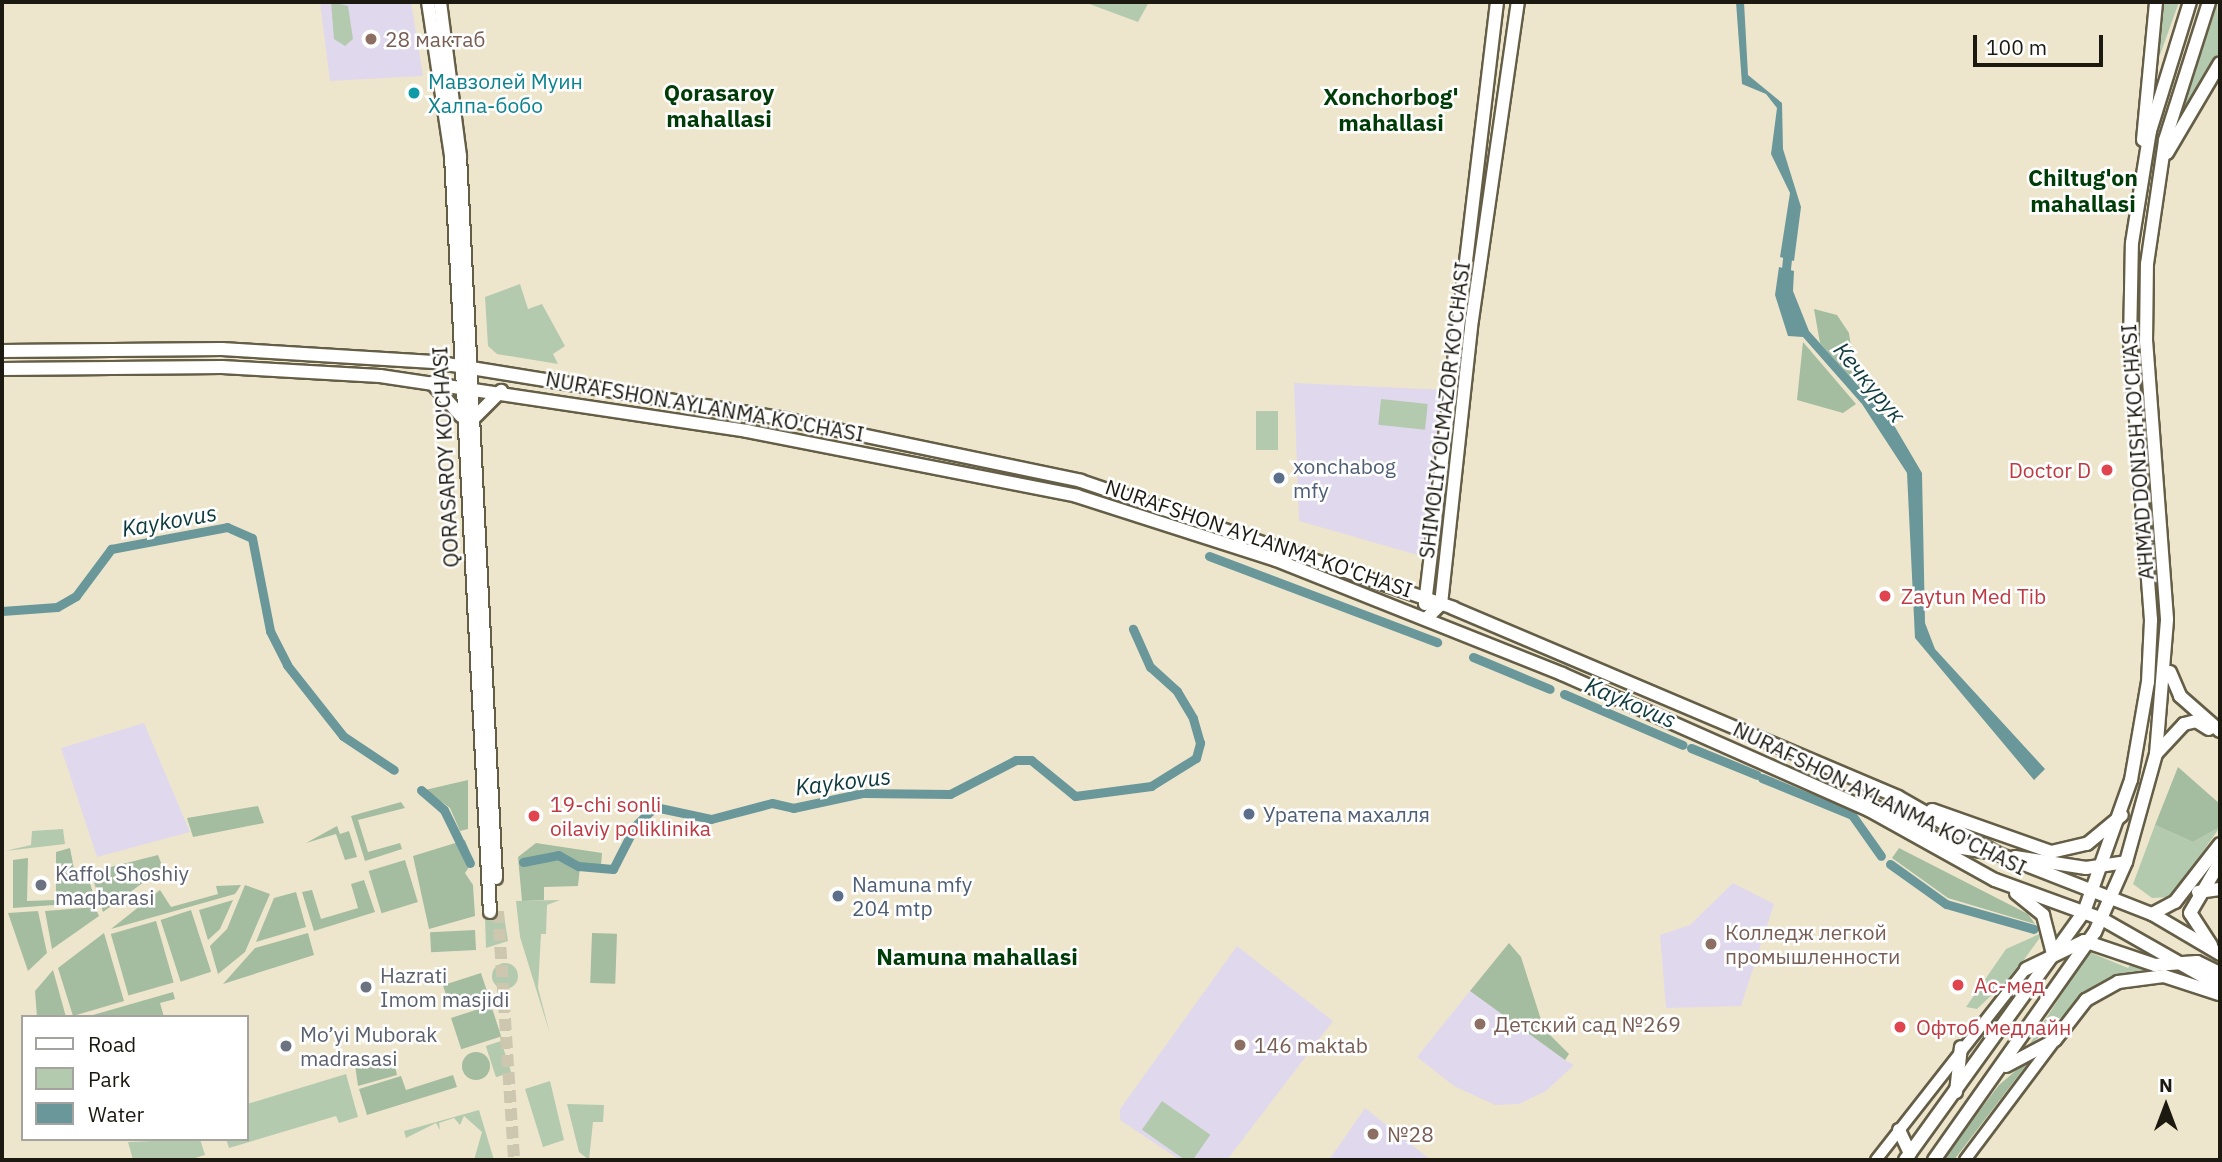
<!DOCTYPE html>
<html>
<head>
<meta charset="utf-8">
<style>
	body { margin:0 }
	#map { position:relative; width:2222px; height:1162px; overflow:hidden; background:#eee6cc; font-family:"IBM Plex Sans",sans-serif }
	div>[style] { position:absolute }
	[style*='--x'] { left:calc(var(--x)*1px); top:calc(var(--y)*1px); width:calc(var(--w)*1px); rotate:calc(var(--a)*1deg) }
	.education>* { inset:0; background:#e0d8ed }
	.green>* { inset:0; background:#b3caaf; transform-origin:0 0 }
	.round { border-radius:50% }
	.forest>* { inset:0; background:#a4bc9f; transform-origin:0 0 }
	.water>* { inset:0; background:#6a979a }
	.canal>* { height:9px; margin:-4.5px; padding:0 4.5px; transform-origin:4.5px; border-radius:4.5px; background:#6a979a }
	.major-tunnel>* { height:12px; margin-top:-6px; transform-origin:0; background:repeating-linear-gradient(90deg,#cec7b0 0 12px,transparent 0 18px) }
	.roads { filter:drop-shadow(2px 0 #655e47) drop-shadow(-2px 0 #655e47) drop-shadow(0 2px #655e47) drop-shadow(0 -2px #655e47) }
	.minor>* { height:10px; margin:-5px; padding:0 5px; transform-origin:5px; border-radius:5px; background:#fff }
	.major>* { height:12px; margin:-6px; padding:0 6px; transform-origin:6px; border-radius:6px; background:#fff }
	.dots>* { width:19px; height:19px; translate:-50% -50%; box-sizing:border-box; border:4px solid #fff; border-radius:50% }
	span { translate:-50% -50%; white-space:nowrap; text-align:center; line-height:1.15; -webkit-text-stroke:5px #fff; paint-order:stroke }
	.education-label { font-size:21px; color:#785e54 }
	.left { translate:0 -50%; text-align:left }
	.culture-label { font-size:21px; color:#0d838f }
	.street-label { font-size:21px; color:#1c1910 }
	.service-label { font-size:21px; color:#4e5e75 }
	.health-label { font-size:21px; color:#be3a42 }
	.right { translate:-100% -50%; text-align:right }
	.worship-label { font-size:21px; color:#5b616d }
	.neighbourhood-label { font-size:23px; color:#003c07; font-weight:700 }
	.water-label { font-size:23px; color:#0e3a3d; font-style:italic }
	.frame { position:absolute; inset:0; border:4px solid #1c1910; pointer-events:none }
	.legend { position:absolute; left:21px; top:1015px; width:228px; height:126px; box-sizing:border-box; background:#fff; border:2px solid #a4a39f; margin:0; padding:9px 12px; list-style:none; font-size:21px; color:#1c1910 }
	.legend li { display:flex; align-items:center; gap:14px; height:35px }
	.legend b { width:35px; border:2px solid #a4a39f }
	.north { position:absolute; left:2131px; top:1071px; width:70px; height:70px; -webkit-text-stroke:5px #fff; paint-order:stroke; rotate:0deg; font-size:19px; font-weight:700; line-height:28px; text-align:center; color:#1c1910 }
	.north::after { content:''; display:block; margin:auto; width:24px; height:32px; background:#1c1910; clip-path:polygon(50% 0,100% 100%,50% 72%,0 100%) }
	.scale { position:absolute; left:1973px; top:35px; width:130px; height:32px; box-sizing:border-box; border:4px solid #1c1910; border-top:0; padding-left:9px; font-size:21px; line-height:24px; white-space:nowrap; color:#1c1910; -webkit-text-stroke:5px #fff; paint-order:stroke }
</style>
</head>
<body>
<div id="map">
	<div class="education">
		<i style="clip-path:polygon(320px 2px,411px 2px,423px 76px,330px 81px)"></i>
		<i style="clip-path:polygon(1294px 383px,1448px 390px,1428px 558px,1299px 521px)"></i>
		<i style="clip-path:polygon(144px 723px,190px 832px,97px 857px,61px 748px)"></i>
		<i style="clip-path:polygon(1733px 883px,1774px 904px,1741px 1006px,1666px 1008px,1660px 935px,1690px 925px)"></i>
		<i style="clip-path:polygon(1237px 946px,1333px 1021px,1227px 1160px,1180px 1160px,1120px 1120px,1120px 1109px)"></i>
		<i style="clip-path:polygon(1470px 991px,1565px 1060px,1574px 1065px,1546px 1091px,1519px 1104px,1495px 1105px,1454px 1086px,1417px 1057px)"></i>
		<i style="clip-path:polygon(1365px 1108px,1431px 1160px,1329px 1160px)"></i>
	</div>
	<div class="green">
		<i style="clip-path:polygon(331px 2px,348px 6px,353px 39px,345px 46px,334px 39px)"></i>
		<i style="clip-path:polygon(1084px 2px,1149px 2px,1138px 22px)"></i>
		<i style="clip-path:polygon(2163px 2px,2179px 2px,2156px 66px)"></i>
		<i style="clip-path:polygon(2217px 2px,2220px 56px,2180px 117px,2199px 51px)"></i>
		<i style="clip-path:polygon(520px 284px,528px 309px,542px 304px,565px 346px,553px 354px,558px 364px,497px 354px,488px 346px,485px 297px)"></i>
		<i style="left:1381px;top:399px;width:47px;height:26px;rotate:6deg"></i>
		<i style="left:1256px;top:411px;width:22px;height:39px"></i>
		<i style="clip-path:polygon(2155px 825px,2193px 842px,2220px 827px,2171px 897px,2152px 898px,2133px 884px)"></i>
		<i style="clip-path:polygon(63px 829px,65px 844px,5px 851px,31px 845px,32px 831px)"></i>
		<i style="clip-path:polygon(560px 900px,547px 905px,546px 934px,541px 934px,538px 988px,550px 1034px,520px 937px,516px 901px)"></i>
		<i style="clip-path:polygon(504px 916px,508px 941px,486px 948px,485px 917px)"></i>
		<i style="clip-path:polygon(2044px 932px,2013px 975px,1977px 1009px,1966px 1007px,2006px 949px)"></i>
		<i style="clip-path:polygon(2089px 952px,2128px 968px,2134px 961px,2178px 973px,2144px 970px,2099px 983px,2027px 1048px)"></i>
		<i class="round" style="left:492px;top:963px;width:26px;height:26px"></i>
		<i style="left:501px;top:1041px;width:33px;height:16px;rotate:72deg"></i>
		<i style="clip-path:polygon(346px 1074px,358px 1117px,339px 1123px,336px 1116px,229px 1148px,226px 1139px,247px 1139px,247px 1104px)"></i>
		<i style="clip-path:polygon(550px 1081px,564px 1140px,543px 1147px,525px 1089px)"></i>
		<i style="left:1162px;top:1101px;width:59px;height:35px;rotate:35deg"></i>
		<i style="clip-path:polygon(567px 1104px,604px 1105px,603px 1122px,593px 1122px,589px 1160px,579px 1152px)"></i>
		<i style="clip-path:polygon(479px 1110px,494px 1160px,474px 1160px,482px 1132px,464px 1116px,460px 1125px,454px 1118px,439px 1123px,440px 1130px,436px 1123px,406px 1138px,404px 1131px)"></i>
		<i style="clip-path:polygon(200px 1139px,205px 1155px,188px 1160px,133px 1160px,128px 1142px)"></i>
	</div>
	<div class="forest">
		<i style="clip-path:polygon(1814px 309px,1837px 315px,1849px 333px,1855px 374px,1869px 384px,1863px 392px,1820px 343px)"></i>
		<i style="clip-path:polygon(1803px 342px,1856px 404px,1843px 413px,1797px 400px)"></i>
		<i style="clip-path:polygon(2178px 767px,2220px 804px,2220px 827px,2193px 842px,2155px 825px)"></i>
		<i style="clip-path:polygon(468px 780px,468px 829px,460px 831px,450px 808px,425px 790px)"></i>
		<i style="clip-path:polygon(401px 802px,405px 808px,358px 820px,368px 852px,400px 843px,402px 849px,365px 861px,351px 816px)"></i>
		<i style="clip-path:polygon(258px 806px,264px 823px,193px 837px,187px 818px)"></i>
		<i style="clip-path:polygon(337px 826px,340px 834px,349px 831px,357px 857px,345px 860px,336px 834px,306px 843px)"></i>
		<i style="clip-path:polygon(465px 840px,473px 861px,465px 873px,473px 885px,475px 916px,429px 929px,413px 856px)"></i>
		<i style="clip-path:polygon(536px 843px,602px 853px,601px 866px,580px 867px,578px 886px,544px 887px,544px 900px,522px 901px,518px 857px)"></i>
		<i style="clip-path:polygon(70px 848px,75px 874px,87px 874px,96px 902px,13px 908px,13px 860px,28px 858px,27px 901px,56px 900px,56px 852px)"></i>
		<i style="clip-path:polygon(1899px 848px,2028px 914px,2035px 924px,1948px 898px,1892px 858px)"></i>
		<i style="clip-path:polygon(158px 855px,163px 868px,103px 912px,91px 872px)"></i>
		<i style="left:405px;top:860px;width:44px;height:38px;rotate:73deg"></i>
		<i style="clip-path:polygon(364px 880px,375px 912px,314px 931px,302px 892px,312px 890px,321px 919px,358px 908px,351px 884px)"></i>
		<i style="clip-path:polygon(241px 885px,235px 894px,111px 929px,160px 890px,171px 907px,218px 894px,216px 886px)"></i>
		<i style="clip-path:polygon(245px 885px,270px 894px,245px 952px,218px 974px,210px 946px,227px 929px)"></i>
		<i style="clip-path:polygon(296px 892px,306px 927px,256px 942px,274px 898px)"></i>
		<i style="clip-path:polygon(233px 900px,220px 929px,208px 940px,199px 910px)"></i>
		<i style="clip-path:polygon(95px 907px,99px 916px,52px 949px,45px 911px)"></i>
		<i style="left:191px;top:910px;width:65px;height:32px;rotate:72deg"></i>
		<i style="clip-path:polygon(38px 911px,47px 953px,28px 971px,8px 913px)"></i>
		<i style="left:156px;top:921px;width:64px;height:47px;rotate:74deg"></i>
		<i style="left:475px;top:930px;width:20px;height:45px;rotate:87deg"></i>
		<i style="clip-path:polygon(104px 933px,124px 1001px,73px 1016px,58px 968px)"></i>
		<i style="clip-path:polygon(308px 933px,314px 955px,223px 984px,255px 948px)"></i>
		<i style="left:592px;top:933px;width:25px;height:50px;rotate:2deg"></i>
		<i style="clip-path:polygon(1509px 943px,1521px 957px,1544px 1029px,1569px 1054px,1565px 1060px,1470px 991px)"></i>
		<i style="clip-path:polygon(53px 970px,66px 1017px,37px 1017px,35px 991px)"></i>
		<i style="left:481px;top:973px;width:20px;height:40px;rotate:72deg"></i>
		<i style="clip-path:polygon(173px 992px,175px 999px,160px 1003px,164px 1017px,86px 1017px)"></i>
		<i style="left:491px;top:1005px;width:33px;height:42px;rotate:72deg"></i>
		<i class="round" style="left:462px;top:1052px;width:28px;height:28px"></i>
		<i style="clip-path:polygon(392px 1054px,397px 1075px,358px 1086px,354px 1058px,361px 1063px)"></i>
		<i style="clip-path:polygon(2034px 1055px,1954px 1160px,1942px 1160px,1999px 1085px)"></i>
		<i style="clip-path:polygon(453px 1075px,457px 1087px,367px 1115px,359px 1089px,401px 1076px,406px 1090px)"></i>
	</div>
	<div class="water">
		<i style="clip-path:polygon(1736px 2px,1744px 2px,1748px 75px,1782px 103px,1783px 149px,1801px 207px,1794px 261px,1780px 257px,1790px 193px,1771px 154px,1777px 108px,1766px 94px,1742px 84px)"></i>
		<i style="clip-path:polygon(1779px 267px,1794px 271px,1793px 291px,1809px 331px,1895px 427px,1922px 473px,1925px 623px,1935px 649px,2045px 769px,2034px 780px,1915px 638px,1907px 473px,1862px 404px,1803px 337px,1788px 336px,1775px 295px)"></i>
	</div>
	<div class="canal">
		<i style="--x:1785;--y:278;--w:31;--a:-84"></i>
		<i style="--x:1209;--y:556;--w:244;--a:20.7"></i>
		<i style="--x:2;--y:611;--w:55;--a:-4.2"></i>
		<i style="--x:57;--y:607;--w:22;--a:-30"></i>
		<i style="--x:76;--y:596;--w:59;--a:-53.3"></i>
		<i style="--x:111;--y:549;--w:118;--a:-10.7"></i>
		<i style="--x:227;--y:527;--w:27;--a:24"></i>
		<i style="--x:252;--y:538;--w:95;--a:79"></i>
		<i style="--x:270;--y:631;--w:38;--a:63"></i>
		<i style="--x:287;--y:665;--w:90;--a:51.7"></i>
		<i style="--x:343;--y:736;--w:61;--a:33.7"></i>
		<i style="--x:1473;--y:657;--w:83;--a:22.6"></i>
		<i style="--x:1564;--y:694;--w:129;--a:23.2"></i>
		<i style="--x:1691;--y:748;--w:71;--a:22.2"></i>
		<i style="--x:1762;--y:778;--w:97;--a:22.3"></i>
		<i style="--x:1852;--y:815;--w:50;--a:54.7"></i>
		<i style="--x:421;--y:790;--w:30;--a:41"></i>
		<i style="--x:444;--y:810;--w:59;--a:63.9"></i>
		<i style="--x:523;--y:862;--w:36;--a:-11"></i>
		<i style="--x:558;--y:855;--w:23;--a:29"></i>
		<i style="--x:578;--y:866;--w:35;--a:5"></i>
		<i style="--x:613;--y:869;--w:48;--a:-62.9"></i>
		<i style="--x:635;--y:826;--w:28;--a:-44"></i>
		<i style="--x:655;--y:807;--w:57;--a:12.1"></i>
		<i style="--x:711;--y:819;--w:63;--a:-14.7"></i>
		<i style="--x:772;--y:803;--w:22;--a:13"></i>
		<i style="--x:793;--y:808;--w:72;--a:-12.1"></i>
		<i style="--x:863;--y:793;--w:87;--a:0.7"></i>
		<i style="--x:950;--y:794;--w:74;--a:-27.3"></i>
		<i style="--x:1016;--y:760;--w:15;--a:0"></i>
		<i style="--x:1031;--y:760;--w:57;--a:39.3"></i>
		<i style="--x:1075;--y:796;--w:77;--a:-7.5"></i>
		<i style="--x:1151;--y:786;--w:53;--a:-31.9"></i>
		<i style="--x:1196;--y:758;--w:16;--a:-75"></i>
		<i style="--x:1200;--y:743;--w:26;--a:-106"></i>
		<i style="--x:1193;--y:718;--w:31;--a:-121"></i>
		<i style="--x:1177;--y:691;--w:36;--a:-138"></i>
		<i style="--x:1150;--y:667;--w:42;--a:-114.1"></i>
		<i style="--x:1890;--y:864;--w:69;--a:35.5"></i>
		<i style="--x:1946;--y:904;--w:91;--a:15.9"></i>
	</div>
	<div class="major-tunnel">
		<i style="--x:498;--y:911;--w:250;--a:86.3"></i>
	</div>
	<div class="roads">
		<div class="minor">
			<i style="--x:1876;--y:1160;--w:243;--a:-51.9"></i>
			<i style="--x:1965;--y:1160;--w:146;--a:-53.1"></i>
		</div>
		<div class="major">
			<i style="--x:428;--y:2;--w:156;--a:81.5"></i>
			<i style="--x:451;--y:156;--w:757;--a:87.05"></i>
			<i style="--x:440;--y:2;--w:155;--a:82.6"></i>
			<i style="--x:460;--y:156;--w:723;--a:87.15"></i>
			<i style="--x:2143;--y:140;--w:139;--a:-84.6"></i>
			<i style="--x:2167;--y:153;--w:104;--a:-59.5"></i>
			<i style="--x:2;--y:351;--w:220;--a:-0.5"></i>
			<i style="--x:222;--y:349;--w:212;--a:3.5"></i>
			<i style="--x:434;--y:362;--w:356;--a:9.2"></i>
			<i style="--x:785;--y:419;--w:302;--a:11.8"></i>
			<i style="--x:1081;--y:481;--w:393;--a:18.8"></i>
			<i style="--x:1453;--y:608;--w:483;--a:23"></i>
			<i style="--x:1898;--y:797;--w:113;--a:29.7"></i>
			<i style="--x:1996;--y:853;--w:168;--a:21.4"></i>
			<i style="--x:2152;--y:914;--w:79;--a:30.5"></i>
			<i style="--x:2;--y:369;--w:220;--a:-0.5"></i>
			<i style="--x:222;--y:367;--w:158;--a:3.3"></i>
			<i style="--x:380;--y:376;--w:371;--a:8.5"></i>
			<i style="--x:747;--y:431;--w:336;--a:11.1"></i>
			<i style="--x:1077;--y:496;--w:209;--a:17.8"></i>
			<i style="--x:1276;--y:560;--w:308;--a:21.7"></i>
			<i style="--x:1562;--y:674;--w:336;--a:23.9"></i>
			<i style="--x:1869;--y:810;--w:144;--a:29.1"></i>
			<i style="--x:1995;--y:880;--w:114;--a:20"></i>
			<i style="--x:2102;--y:919;--w:136;--a:29.6"></i>
			<i style="--x:432;--y:383;--w:44;--a:48.7"></i>
			<i style="--x:473;--y:419;--w:40;--a:-45"></i>
			<i style="--x:1425;--y:604;--w:606;--a:-83.18"></i>
			<i style="--x:1427;--y:618;--w:20;--a:-45"></i>
			<i style="--x:1441;--y:604;--w:286;--a:-83.8"></i>
			<i style="--x:1472;--y:320;--w:321;--a:-81.8"></i>
			<i style="--x:2170;--y:672;--w:26;--a:67"></i>
			<i style="--x:2180;--y:696;--w:53;--a:41.2"></i>
			<i style="--x:2156;--y:754;--w:41;--a:-47"></i>
			<i style="--x:2184;--y:724;--w:12;--a:-14"></i>
			<i style="--x:2196;--y:721;--w:15;--a:32"></i>
			<i style="--x:1866;--y:802;--w:94;--a:27.9"></i>
			<i style="--x:1949;--y:846;--w:38;--a:9"></i>
			<i style="--x:1932;--y:810;--w:126;--a:19.4"></i>
			<i style="--x:2051;--y:852;--w:37;--a:-13"></i>
			<i style="--x:2087;--y:844;--w:45;--a:-39.6"></i>
			<i style="--x:2015;--y:857;--w:72;--a:8.8"></i>
			<i style="--x:2086;--y:868;--w:40;--a:-8.5"></i>
			<i style="--x:2198;--y:892;--w:22;--a:-8"></i>
			<i style="--x:2016;--y:893;--w:35;--a:39"></i>
			<i style="--x:2043;--y:915;--w:40;--a:75.6"></i>
			<i style="--x:2152;--y:914;--w:26;--a:-28"></i>
			<i style="--x:2175;--y:902;--w:73;--a:-52.2"></i>
			<i style="--x:2211;--y:945;--w:38;--a:-123"></i>
			<i style="--x:2190;--y:913;--w:59;--a:-59.5"></i>
			<i style="--x:2026;--y:969;--w:64;--a:-25.8"></i>
			<i style="--x:2084;--y:941;--w:75;--a:18.7"></i>
			<i style="--x:2155;--y:965;--w:42;--a:-4.1"></i>
			<i style="--x:2197;--y:962;--w:25;--a:26"></i>
			<i style="--x:2006;--y:1066;--w:55;--a:-28"></i>
			<i style="--x:2055;--y:1040;--w:51;--a:-52.2"></i>
			<i style="--x:2086;--y:1000;--w:37;--a:-29"></i>
			<i style="--x:2118;--y:982;--w:46;--a:-7.4"></i>
			<i style="--x:2164;--y:976;--w:58;--a:18.1"></i>
			<i style="--x:1956;--y:1092;--w:45;--a:-83.7"></i>
			<i style="--x:1899;--y:1130;--w:26;--a:65"></i>
			<i style="--x:1905;--y:1160;--w:306;--a:-54.2"></i>
			<i style="--x:2084;--y:912;--w:140;--a:-70.4"></i>
			<i style="--x:2131;--y:780;--w:99;--a:-80.2"></i>
			<i style="--x:2148;--y:682;--w:62;--a:-87.2"></i>
			<i style="--x:2151;--y:620;--w:278;--a:-94.3"></i>
			<i style="--x:2130;--y:343;--w:100;--a:-88.9"></i>
			<i style="--x:2132;--y:243;--w:113;--a:-80.9"></i>
			<i style="--x:2150;--y:131;--w:135;--a:-72.8"></i>
			<i style="--x:1934;--y:1160;--w:279;--a:-54.8"></i>
			<i style="--x:2095;--y:932;--w:77;--a:-66.1"></i>
			<i style="--x:2126;--y:862;--w:112;--a:-74.5"></i>
			<i style="--x:2156;--y:754;--w:135;--a:-85.3"></i>
			<i style="--x:2167;--y:619;--w:278;--a:-94.3"></i>
			<i style="--x:2146;--y:342;--w:78;--a:-89.3"></i>
			<i style="--x:2147;--y:264;--w:125;--a:-81.7"></i>
			<i style="--x:2165;--y:140;--w:145;--a:-72.3"></i>
		</div>
	</div>
	<div class="dots">
		<i style="left:371px;top:39px;background:#8d6e63"></i>
		<i style="left:414px;top:93px;background:#0f9aa8"></i>
		<i style="left:2107px;top:470px;background:#e0444e"></i>
		<i style="left:1279px;top:478px;background:#5c6f8a"></i>
		<i style="left:1885px;top:596px;background:#e0444e"></i>
		<i style="left:1249px;top:814px;background:#5c6f8a"></i>
		<i style="left:534px;top:816px;background:#e0444e"></i>
		<i style="left:41px;top:885px;background:#6b7280"></i>
		<i style="left:838px;top:896px;background:#5c6f8a"></i>
		<i style="left:1711px;top:944px;background:#8d6e63"></i>
		<i style="left:1958px;top:985px;background:#e0444e"></i>
		<i style="left:366px;top:987px;background:#6b7280"></i>
		<i style="left:1480px;top:1024px;background:#8d6e63"></i>
		<i style="left:1900px;top:1027px;background:#e0444e"></i>
		<i style="left:1240px;top:1045px;background:#8d6e63"></i>
		<i style="left:286px;top:1046px;background:#6b7280"></i>
		<i style="left:1373px;top:1134px;background:#8d6e63"></i>
	</div>
	<div class="education-label">
		<span class="left" style="left:385px;top:39px">28 мактаб</span>
		<span class="left" style="left:1725px;top:944px">Колледж легкой<br>промышленности</span>
		<span class="left" style="left:1494px;top:1024px">Детский сад №269</span>
		<span class="left" style="left:1254px;top:1045px">146 maktab</span>
		<span class="left" style="left:1387px;top:1134px">№28</span>
	</div>
	<div class="culture-label">
		<span class="left" style="left:428px;top:93px">Мавзолей Муин<br>Халпа-бобо</span>
	</div>
	<div class="street-label">
		<span style="left:705px;top:406px;rotate:10deg">NURAFSHON AYLANMA KO'CHASI</span>
		<span style="left:1444px;top:410px;rotate:-83deg">SHIMOLIY OLMAZOR KO'CHASI</span>
		<span style="left:2137px;top:452px;rotate:-94deg">AHMAD DONISH KO'CHASI</span>
		<span style="left:445px;top:457px;rotate:-93deg">QORASAROY KO'CHASI</span>
		<span style="left:1259px;top:538px;rotate:19deg">NURAFSHON AYLANMA KO'CHASI</span>
		<span style="left:1880px;top:798px;rotate:26deg">NURAFSHON AYLANMA KO'CHASI</span>
	</div>
	<div class="service-label">
		<span class="left" style="left:1293px;top:478px">xonchabog<br>mfy</span>
		<span class="left" style="left:1263px;top:814px">Уратепа махалля</span>
		<span class="left" style="left:852px;top:896px">Namuna mfy<br>204 mtp</span>
	</div>
	<div class="health-label">
		<span class="right" style="left:2091px;top:470px">Doctor D</span>
		<span class="left" style="left:1901px;top:596px">Zaytun Med Tib</span>
		<span class="left" style="left:550px;top:816px">19-chi sonli<br>oilaviy poliklinika</span>
		<span class="left" style="left:1974px;top:985px">Ас-мед</span>
		<span class="left" style="left:1916px;top:1027px">Офтоб медлайн</span>
	</div>
	<div class="worship-label">
		<span class="left" style="left:55px;top:885px">Kaffol Shoshiy<br>maqbarasi</span>
		<span class="left" style="left:380px;top:987px">Hazrati<br>Imom masjidi</span>
		<span class="left" style="left:300px;top:1046px">Mo’yi Muborak<br>madrasasi</span>
	</div>
	<div class="neighbourhood-label">
		<span style="left:719px;top:105px">Qorasaroy<br>mahallasi</span>
		<span style="left:1391px;top:109px">Xonchorbog'<br>mahallasi</span>
		<span style="left:2083px;top:190px">Chiltug'on<br>mahallasi</span>
		<span style="left:977px;top:956px">Namuna mahallasi</span>
	</div>
	<div class="water-label">
		<span style="left:1870px;top:382px;rotate:50deg">Кечкурук</span>
		<span style="left:169px;top:520px;rotate:-10deg">Kaykovus</span>
		<span style="left:1631px;top:702px;rotate:23deg">Kaykovus</span>
		<span style="left:843px;top:781px;rotate:-7deg">Kaykovus</span>
	</div>
	<div class="frame"></div>
	<ul class="legend">
	<li><b style="height:9px;background:#fff"></b>Road</li>
	<li><b style="height:19px;background:#b3caaf"></b>Park</li>
	<li><b style="height:19px;background:#6a979a"></b>Water</li>
	</ul>
	<div class="north">N</div>
	<div class="scale">100 m</div>
</div>
</body>
</html>
